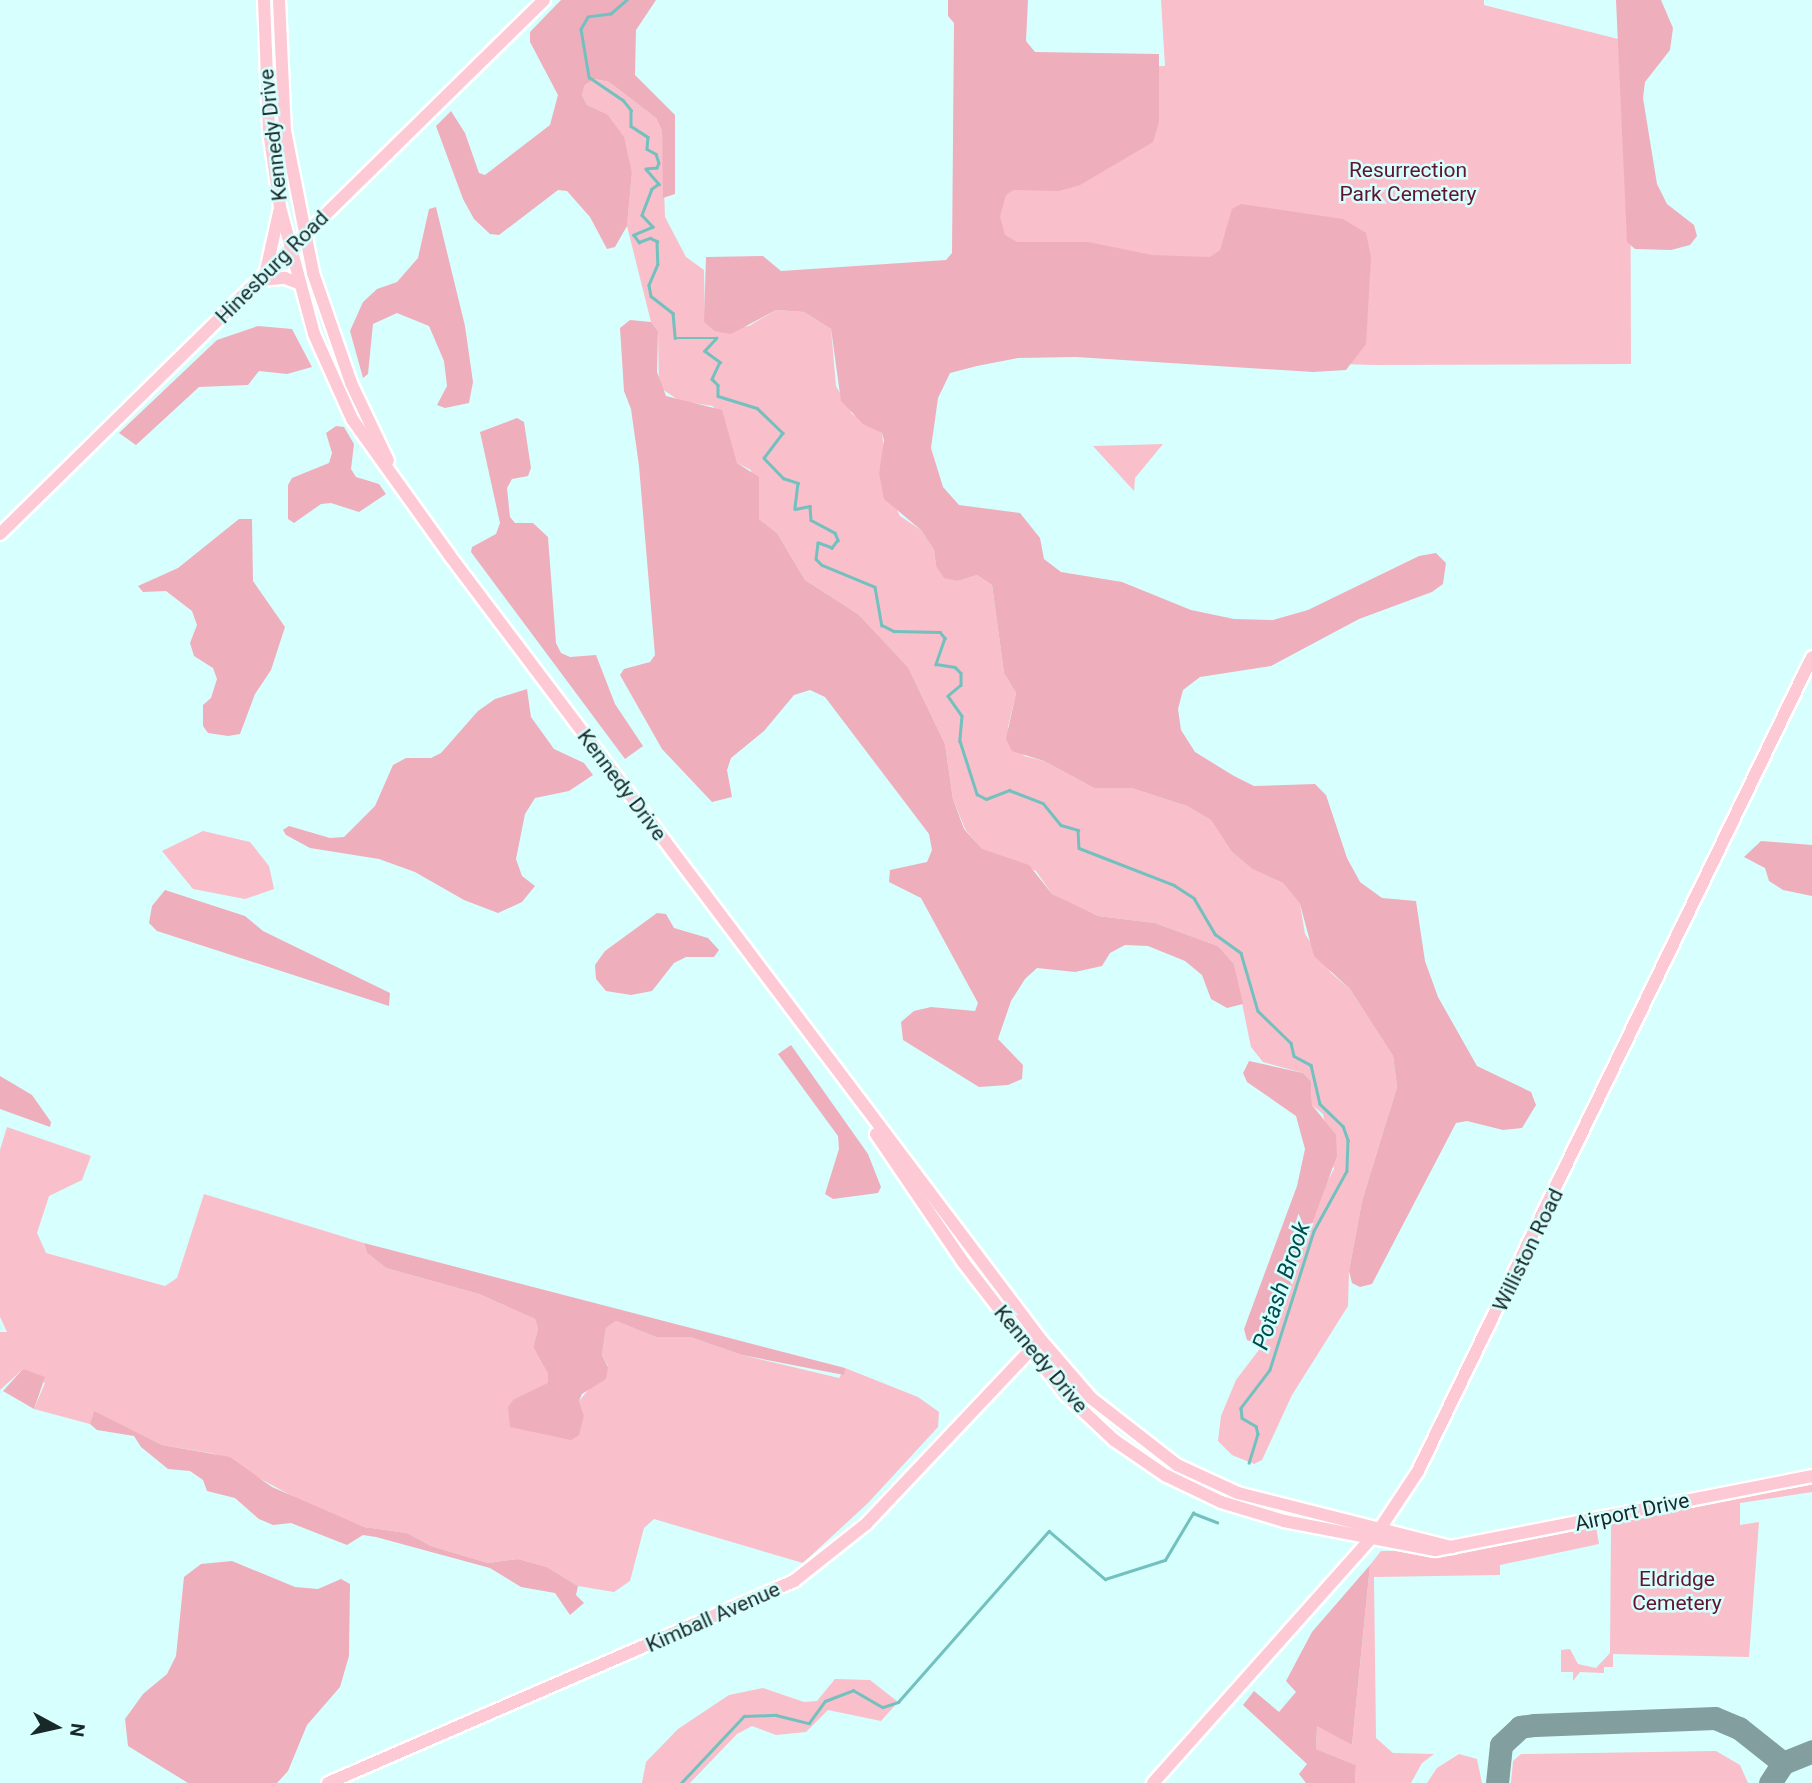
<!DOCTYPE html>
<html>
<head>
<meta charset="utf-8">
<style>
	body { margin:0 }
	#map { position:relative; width:1812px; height:1783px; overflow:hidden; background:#d7fffe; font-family:Roboto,sans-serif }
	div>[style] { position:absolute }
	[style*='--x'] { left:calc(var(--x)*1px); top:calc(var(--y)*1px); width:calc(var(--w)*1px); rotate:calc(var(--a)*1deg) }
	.green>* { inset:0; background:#f9bfcb }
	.forest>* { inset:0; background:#efaebc }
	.stream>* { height:2.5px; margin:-1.25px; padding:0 1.25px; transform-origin:1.25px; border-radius:1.25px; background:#72c1bf }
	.taxiway>* { height:23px; margin:-11.5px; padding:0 11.5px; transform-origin:11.5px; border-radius:11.5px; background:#829e9e }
	.roads { filter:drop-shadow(2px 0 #fff) drop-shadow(-2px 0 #fff) drop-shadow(0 2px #fff) drop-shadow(0 -2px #fff) }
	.major>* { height:12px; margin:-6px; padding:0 6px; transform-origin:6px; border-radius:6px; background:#fcc9d4 }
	span { translate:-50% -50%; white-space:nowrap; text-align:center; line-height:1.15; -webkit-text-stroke:5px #d7fffe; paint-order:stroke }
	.street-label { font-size:21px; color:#192828 }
	.park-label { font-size:21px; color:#60152e }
	.water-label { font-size:23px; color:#004c4c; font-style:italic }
	.north { position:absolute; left:21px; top:1692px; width:70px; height:70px; -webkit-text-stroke:5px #d7fffe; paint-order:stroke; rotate:98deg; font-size:19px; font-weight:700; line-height:28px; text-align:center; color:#192828 }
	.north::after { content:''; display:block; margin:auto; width:24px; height:32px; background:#192828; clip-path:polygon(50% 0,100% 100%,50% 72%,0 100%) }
</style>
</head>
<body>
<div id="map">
	<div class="green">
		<i style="clip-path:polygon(1161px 0,1484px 0,1484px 5px,1630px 42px,1631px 364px,1373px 365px,965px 351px,962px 74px,1165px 66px)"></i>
		<i style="clip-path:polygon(595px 79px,609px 82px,656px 118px,662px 131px,665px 217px,686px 257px,704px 270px,705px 322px,714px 331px,749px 326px,776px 310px,804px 312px,831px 329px,836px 386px,852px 414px,882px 433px,884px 449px,879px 473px,900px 516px,921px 530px,934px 550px,936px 566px,958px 581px,977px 575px,992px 585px,1004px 673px,1016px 693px,1008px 727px,1024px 756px,1044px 761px,1094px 788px,1131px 788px,1187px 806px,1211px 820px,1231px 851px,1252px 869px,1283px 883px,1300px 904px,1305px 934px,1331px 973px,1350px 989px,1393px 1056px,1397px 1087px,1362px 1201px,1349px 1271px,1348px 1306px,1292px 1395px,1262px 1460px,1254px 1464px,1232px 1455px,1218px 1441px,1221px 1416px,1236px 1380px,1271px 1334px,1317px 1200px,1334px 1169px,1323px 1114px,1312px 1105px,1311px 1081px,1303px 1073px,1263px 1062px,1251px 1047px,1234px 964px,1218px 946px,1155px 923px,1098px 916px,1066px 902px,1052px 894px,1036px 871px,982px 850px,965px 829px,953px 799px,945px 744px,908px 667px,858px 614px,805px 580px,777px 533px,759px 519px,751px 470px,737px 463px,713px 406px,680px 401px,659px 387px,658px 331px,651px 322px,627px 226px,632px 173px,607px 114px,587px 105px,582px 95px,585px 85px)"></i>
		<i style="clip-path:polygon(1163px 444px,1135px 478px,1134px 491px,1093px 446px)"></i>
		<i style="clip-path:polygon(203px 831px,250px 842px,269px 866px,274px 889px,245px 899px,193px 889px,162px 851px)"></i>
		<i style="clip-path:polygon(7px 1127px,91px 1156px,82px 1180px,49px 1196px,37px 1233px,46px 1253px,165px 1286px,177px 1278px,204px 1194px,364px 1243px,367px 1253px,386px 1268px,479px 1294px,535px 1319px,538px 1329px,533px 1347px,548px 1374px,548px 1384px,514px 1399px,584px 1415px,579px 1401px,608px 1366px,602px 1355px,606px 1328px,616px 1321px,656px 1337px,690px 1337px,742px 1355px,839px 1378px,845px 1368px,918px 1397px,939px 1412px,938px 1427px,868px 1503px,803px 1563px,654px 1519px,644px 1528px,630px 1581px,614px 1592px,578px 1586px,547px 1567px,518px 1559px,488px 1563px,431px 1546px,407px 1533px,364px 1527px,316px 1509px,215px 1454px,162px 1445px,94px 1412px,90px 1424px,34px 1409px,45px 1383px,23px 1369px,0 1390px,0 1332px,7px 1332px,0 1317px,0 1150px)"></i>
		<i style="clip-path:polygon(1812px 1483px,1812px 1492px,1740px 1503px,1740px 1525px,1759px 1522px,1749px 1657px,1613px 1654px,1613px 1667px,1604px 1667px,1604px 1673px,1580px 1672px,1573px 1681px,1573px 1672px,1561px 1672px,1561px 1650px,1570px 1649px,1578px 1664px,1596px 1668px,1610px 1653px,1611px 1524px)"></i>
		<i style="clip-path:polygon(1596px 1527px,1599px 1544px,1500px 1565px,1500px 1575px,1374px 1577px,1376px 1738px,1393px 1753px,1434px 1754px,1422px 1763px,1411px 1783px,1355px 1783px,1356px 1765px,1316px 1749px,1317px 1725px,1352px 1745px,1370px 1565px,1381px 1551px,1475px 1550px)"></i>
		<i style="clip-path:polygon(835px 1679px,870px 1680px,898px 1702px,881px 1721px,828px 1710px,806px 1732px,776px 1735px,752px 1726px,737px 1734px,690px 1783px,642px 1783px,646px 1762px,678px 1729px,729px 1695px,763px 1688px,804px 1702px,817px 1701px)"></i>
		<i style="clip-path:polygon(1716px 1751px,1740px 1765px,1748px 1783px,1511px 1783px,1513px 1761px,1521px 1754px)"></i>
		<i style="clip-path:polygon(1459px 1754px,1477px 1759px,1482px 1783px,1427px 1783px,1437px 1768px)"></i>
	</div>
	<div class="forest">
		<i style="clip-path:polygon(561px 0,656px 0,636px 30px,635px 75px,675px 115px,675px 194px,663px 198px,662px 131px,656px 118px,609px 82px,595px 79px,585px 85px,582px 95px,587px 105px,607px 114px,624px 137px,632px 173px,627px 226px,615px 247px,607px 249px,590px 217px,567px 191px,558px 190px,499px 235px,490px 234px,474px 219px,463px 199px,436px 126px,451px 111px,465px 133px,479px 173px,485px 175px,550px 125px,558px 95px,530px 42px,530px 32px)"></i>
		<i style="clip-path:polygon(948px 0,1028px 0,1026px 41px,1035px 52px,1159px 54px,1159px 122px,1153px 142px,1080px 185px,1059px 191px,1013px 190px,1006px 195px,1000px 216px,1005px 235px,1017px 242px,1088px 242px,1152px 255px,1210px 257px,1220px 250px,1232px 209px,1241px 204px,1343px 219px,1366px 233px,1371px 257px,1366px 344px,1346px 370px,1313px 372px,1076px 357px,1018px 358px,977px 366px,950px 373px,938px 398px,931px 448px,943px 487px,959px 505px,1020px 513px,1040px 538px,1044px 559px,1061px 572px,1122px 582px,1191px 610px,1234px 619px,1273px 620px,1308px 610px,1419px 556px,1436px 553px,1446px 563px,1443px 584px,1432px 592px,1359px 619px,1271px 666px,1200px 677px,1183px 690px,1178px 709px,1181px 730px,1195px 752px,1234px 776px,1254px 786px,1315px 784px,1326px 795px,1347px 858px,1360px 882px,1382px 898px,1416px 901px,1425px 961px,1438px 997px,1477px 1066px,1531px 1092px,1536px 1105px,1522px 1128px,1503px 1130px,1467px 1121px,1456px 1123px,1372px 1284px,1360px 1287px,1352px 1283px,1349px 1271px,1362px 1201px,1397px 1087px,1393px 1056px,1350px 989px,1314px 956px,1300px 904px,1283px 883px,1252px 869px,1231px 851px,1211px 820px,1187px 806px,1131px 788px,1094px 788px,1044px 761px,1012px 751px,1006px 739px,1016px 693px,1004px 673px,992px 585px,977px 575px,958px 581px,944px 578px,936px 566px,934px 550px,921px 530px,884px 499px,879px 473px,884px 440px,882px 433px,863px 424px,841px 401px,831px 329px,804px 312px,776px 310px,731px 334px,714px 331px,704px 322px,706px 257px,763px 256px,781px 271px,946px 260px,952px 253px,954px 23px,948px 16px)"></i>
		<i style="clip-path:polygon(1616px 0,1661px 0,1673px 28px,1670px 50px,1645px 82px,1643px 98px,1657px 184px,1667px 204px,1694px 225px,1697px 236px,1690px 245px,1671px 250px,1635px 249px,1627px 242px)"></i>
		<i style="clip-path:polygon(436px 207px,465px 326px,473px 382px,469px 403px,445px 408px,437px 405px,447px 386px,444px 361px,429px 326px,397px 313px,373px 324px,368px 374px,363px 378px,350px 331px,363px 302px,377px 289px,397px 282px,418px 258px,429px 209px)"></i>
		<i style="clip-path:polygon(630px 320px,651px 322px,658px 331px,657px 372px,666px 396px,722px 410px,737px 463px,759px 477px,759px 519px,777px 533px,805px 580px,858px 614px,908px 667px,945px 744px,953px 799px,964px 829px,982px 849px,1029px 865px,1052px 894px,1098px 916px,1155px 923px,1218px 946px,1234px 964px,1243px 1004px,1227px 1008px,1211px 999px,1202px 975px,1185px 961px,1148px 946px,1125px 945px,1110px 953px,1102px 966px,1075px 972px,1037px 968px,1025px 979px,1011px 1001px,998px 1039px,1023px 1065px,1022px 1079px,1008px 1085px,979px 1087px,903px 1040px,901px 1022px,914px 1011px,931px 1007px,975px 1011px,978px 1003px,921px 898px,889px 882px,890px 870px,927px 862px,932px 850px,929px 834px,825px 697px,810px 690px,794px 695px,764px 731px,731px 758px,727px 770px,732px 797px,712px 802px,662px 749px,620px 675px,624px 669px,650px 662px,655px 655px,639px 466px,631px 409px,624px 391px,620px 328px)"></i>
		<i style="clip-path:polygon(258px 326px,292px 329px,312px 367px,287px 374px,259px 371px,248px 385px,199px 387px,136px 445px,119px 433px,217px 340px)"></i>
		<i style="clip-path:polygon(517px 418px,524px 422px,531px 468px,528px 476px,512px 479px,507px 488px,510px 517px,515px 523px,533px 523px,548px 537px,556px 643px,561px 653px,570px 657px,596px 655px,615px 704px,643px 746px,625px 759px,471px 552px,472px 547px,496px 534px,500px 523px,480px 432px)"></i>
		<i style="clip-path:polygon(336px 426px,344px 427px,354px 444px,351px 469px,356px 477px,379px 484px,386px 494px,359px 512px,331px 503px,321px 504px,294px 523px,288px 519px,288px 485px,292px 478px,329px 463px,332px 453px,326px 433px)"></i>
		<i style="clip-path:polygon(239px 519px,252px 519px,253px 581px,285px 627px,271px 670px,255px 694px,240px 734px,228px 736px,208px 733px,203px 726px,203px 705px,211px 698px,217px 679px,213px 668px,194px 656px,190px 643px,197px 625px,192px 611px,166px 591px,143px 592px,138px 586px,178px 568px)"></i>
		<i style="clip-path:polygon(527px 689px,531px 717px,554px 749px,584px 763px,593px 775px,569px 791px,535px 798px,525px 814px,516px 859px,522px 876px,535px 886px,522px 902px,498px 913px,464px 900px,415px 872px,379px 859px,310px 848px,286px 835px,283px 830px,289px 826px,330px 838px,344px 837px,375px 806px,393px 765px,406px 758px,431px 758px,441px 753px,478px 711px,495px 699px)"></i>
		<i style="clip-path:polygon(1761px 841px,1812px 845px,1812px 896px,1783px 890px,1769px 881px,1765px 868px,1744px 857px)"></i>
		<i style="clip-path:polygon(165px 890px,245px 916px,263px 931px,390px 993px,389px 1006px,157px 931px,149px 923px,152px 906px)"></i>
		<i style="clip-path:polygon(657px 913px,666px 914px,674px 928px,708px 938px,719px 950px,714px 957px,686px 957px,674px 963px,652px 991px,631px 995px,606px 991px,596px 979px,595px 965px,605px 951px)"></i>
		<i style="clip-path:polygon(791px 1045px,868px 1154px,881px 1187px,878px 1193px,833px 1199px,825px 1194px,839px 1149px,838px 1136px,778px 1054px)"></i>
		<i style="clip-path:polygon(1249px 1061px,1303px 1073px,1311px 1081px,1312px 1105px,1336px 1135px,1337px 1156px,1271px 1334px,1255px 1343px,1247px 1340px,1244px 1329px,1297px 1186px,1305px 1149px,1296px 1116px,1247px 1082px,1243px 1073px)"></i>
		<i style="clip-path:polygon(0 1076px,32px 1095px,51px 1122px,50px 1127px,0 1109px)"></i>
		<i style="clip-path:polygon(364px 1243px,845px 1368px,844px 1375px,742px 1355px,690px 1337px,656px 1337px,616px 1321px,606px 1328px,602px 1355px,608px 1367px,606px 1379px,582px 1394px,579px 1401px,584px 1415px,579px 1435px,571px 1440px,510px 1427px,508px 1407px,514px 1399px,548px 1383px,548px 1374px,533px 1347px,538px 1329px,535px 1319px,479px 1294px,386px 1268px,367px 1253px)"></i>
		<i style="clip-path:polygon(23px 1369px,45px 1377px,34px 1409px,3px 1391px)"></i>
		<i style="clip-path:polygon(94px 1411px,162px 1445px,230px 1457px,272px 1487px,364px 1527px,407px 1533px,431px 1546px,488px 1563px,518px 1559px,547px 1567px,578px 1586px,576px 1595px,584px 1603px,570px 1615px,555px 1593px,521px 1587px,490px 1568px,376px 1537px,363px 1535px,347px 1545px,291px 1523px,273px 1525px,259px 1519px,235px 1498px,207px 1491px,203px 1480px,190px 1471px,168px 1469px,141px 1447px,134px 1436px,97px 1430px,90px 1424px)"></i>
		<i style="clip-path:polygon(232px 1561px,295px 1587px,318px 1589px,341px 1579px,350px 1584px,349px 1656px,340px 1687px,307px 1725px,288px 1771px,277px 1783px,188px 1783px,128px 1746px,125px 1719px,143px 1694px,167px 1674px,176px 1656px,184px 1577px,201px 1564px)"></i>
		<i style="clip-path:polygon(1370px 1565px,1352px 1745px,1317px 1726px,1316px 1749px,1356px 1765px,1355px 1783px,1306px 1783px,1299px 1774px,1307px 1764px,1243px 1705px,1254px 1691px,1279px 1712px,1296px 1692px,1286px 1681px,1312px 1632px)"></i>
	</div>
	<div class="stream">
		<i style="--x:627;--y:0;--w:21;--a:139"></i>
		<i style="--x:611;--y:14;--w:23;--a:173"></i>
		<i style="--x:588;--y:17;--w:14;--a:120"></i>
		<i style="--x:581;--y:29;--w:49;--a:80.5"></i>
		<i style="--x:589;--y:77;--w:41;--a:34.1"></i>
		<i style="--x:623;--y:100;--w:13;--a:51"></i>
		<i style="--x:631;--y:110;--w:16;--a:90"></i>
		<i style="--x:631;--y:126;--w:20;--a:33"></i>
		<i style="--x:648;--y:137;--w:12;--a:95"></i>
		<i style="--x:647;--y:149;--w:10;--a:29"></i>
		<i style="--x:656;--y:154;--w:9;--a:72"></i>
		<i style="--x:659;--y:163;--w:5;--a:112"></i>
		<i style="--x:657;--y:168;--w:11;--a:175"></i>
		<i style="--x:646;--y:169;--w:20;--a:49"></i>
		<i style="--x:659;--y:184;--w:9;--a:144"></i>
		<i style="--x:652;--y:189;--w:28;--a:111"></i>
		<i style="--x:642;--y:215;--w:16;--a:47"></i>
		<i style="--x:653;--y:227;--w:21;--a:157"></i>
		<i style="--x:634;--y:235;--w:9;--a:54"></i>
		<i style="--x:639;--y:242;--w:12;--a:-20"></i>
		<i style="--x:650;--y:238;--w:8;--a:23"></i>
		<i style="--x:657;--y:241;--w:23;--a:88"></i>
		<i style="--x:658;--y:264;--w:23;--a:113"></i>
		<i style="--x:649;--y:285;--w:11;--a:80"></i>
		<i style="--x:651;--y:296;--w:28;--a:38"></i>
		<i style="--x:673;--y:313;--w:25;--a:85"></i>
		<i style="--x:675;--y:338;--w:42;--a:0"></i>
		<i style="--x:717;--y:338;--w:18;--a:133"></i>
		<i style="--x:705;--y:351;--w:19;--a:36"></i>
		<i style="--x:720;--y:362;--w:19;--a:115"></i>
		<i style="--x:712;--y:379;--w:8;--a:45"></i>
		<i style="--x:718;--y:385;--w:11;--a:90"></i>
		<i style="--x:718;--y:396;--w:41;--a:17.1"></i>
		<i style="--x:757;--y:408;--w:36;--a:44"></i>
		<i style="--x:783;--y:433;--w:31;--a:127"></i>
		<i style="--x:764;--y:458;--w:28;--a:46"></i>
		<i style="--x:783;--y:478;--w:16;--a:18"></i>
		<i style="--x:798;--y:483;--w:26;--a:97"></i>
		<i style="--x:795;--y:509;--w:15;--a:-11"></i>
		<i style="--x:810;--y:506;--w:14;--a:86"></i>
		<i style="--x:811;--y:520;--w:27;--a:28"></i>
		<i style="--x:835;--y:533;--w:8;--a:67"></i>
		<i style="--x:838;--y:540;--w:10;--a:127"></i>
		<i style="--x:832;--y:548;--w:15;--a:-160"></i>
		<i style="--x:818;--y:543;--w:16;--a:97"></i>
		<i style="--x:816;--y:559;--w:8;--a:45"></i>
		<i style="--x:822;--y:565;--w:57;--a:22.5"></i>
		<i style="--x:875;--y:587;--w:39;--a:80"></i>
		<i style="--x:882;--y:625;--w:13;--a:27"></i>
		<i style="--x:894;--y:631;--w:46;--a:1.2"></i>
		<i style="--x:940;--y:632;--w:8;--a:50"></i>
		<i style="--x:945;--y:638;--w:28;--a:109"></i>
		<i style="--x:936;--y:664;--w:19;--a:9"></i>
		<i style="--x:955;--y:667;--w:8;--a:45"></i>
		<i style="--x:961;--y:673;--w:12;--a:90"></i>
		<i style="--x:961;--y:685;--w:17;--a:140"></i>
		<i style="--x:948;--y:696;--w:24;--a:55"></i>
		<i style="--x:962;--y:716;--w:25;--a:95"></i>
		<i style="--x:960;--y:741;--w:56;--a:72.2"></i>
		<i style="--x:977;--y:794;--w:10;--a:29"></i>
		<i style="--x:986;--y:799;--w:25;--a:-21"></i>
		<i style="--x:1009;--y:790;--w:36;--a:21"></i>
		<i style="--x:1043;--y:803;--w:28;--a:51"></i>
		<i style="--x:1061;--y:825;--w:18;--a:16"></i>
		<i style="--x:1078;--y:830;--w:18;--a:87"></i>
		<i style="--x:1079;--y:848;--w:102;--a:21.3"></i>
		<i style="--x:1174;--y:885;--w:24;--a:33"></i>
		<i style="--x:1194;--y:898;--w:42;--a:59.7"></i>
		<i style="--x:1215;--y:934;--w:32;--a:36"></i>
		<i style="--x:1241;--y:953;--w:60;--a:73.7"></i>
		<i style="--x:1258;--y:1011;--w:46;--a:44.1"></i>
		<i style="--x:1291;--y:1043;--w:13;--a:77"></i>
		<i style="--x:1294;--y:1056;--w:19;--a:28"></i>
		<i style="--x:1311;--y:1065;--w:40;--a:77"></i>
		<i style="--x:1320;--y:1104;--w:32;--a:44"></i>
		<i style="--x:1343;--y:1126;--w:15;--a:70"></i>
		<i style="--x:1348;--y:1140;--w:31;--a:92"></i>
		<i style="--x:1347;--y:1171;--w:68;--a:118.8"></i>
		<i style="--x:1314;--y:1231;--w:146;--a:107.6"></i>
		<i style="--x:1270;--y:1370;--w:48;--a:127.3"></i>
		<i style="--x:1241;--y:1408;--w:10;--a:84"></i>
		<i style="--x:1242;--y:1418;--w:16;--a:30"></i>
		<i style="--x:1256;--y:1426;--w:8;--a:76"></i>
		<i style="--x:1258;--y:1434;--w:30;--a:107"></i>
		<i style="--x:681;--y:1783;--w:92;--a:-46.8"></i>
		<i style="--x:744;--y:1716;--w:32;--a:-2"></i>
		<i style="--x:776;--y:1715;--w:34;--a:14"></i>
		<i style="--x:809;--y:1723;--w:27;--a:-54"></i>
		<i style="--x:825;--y:1701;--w:30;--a:-21"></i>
		<i style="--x:853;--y:1690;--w:34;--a:30"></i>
		<i style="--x:883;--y:1707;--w:16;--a:-18"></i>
		<i style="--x:898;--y:1702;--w:228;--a:-48.6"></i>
		<i style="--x:1049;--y:1531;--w:74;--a:40.6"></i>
		<i style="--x:1105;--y:1579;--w:63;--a:-17.6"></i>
		<i style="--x:1165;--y:1560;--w:55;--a:-59.2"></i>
		<i style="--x:1193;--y:1513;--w:26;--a:21"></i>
	</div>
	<div class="taxiway">
		<i style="--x:1497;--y:1783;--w:38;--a:-84"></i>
		<i style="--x:1501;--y:1745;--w:26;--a:-43"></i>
		<i style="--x:1520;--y:1727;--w:15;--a:-8"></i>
		<i style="--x:1535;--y:1725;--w:180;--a:-2.2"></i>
		<i style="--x:1715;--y:1718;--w:26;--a:23"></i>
		<i style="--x:1739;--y:1728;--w:56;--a:38.5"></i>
		<i style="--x:1770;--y:1783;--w:24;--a:-57"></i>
		<i style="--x:1783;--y:1763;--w:31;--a:-22"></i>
	</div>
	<div class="roads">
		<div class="major">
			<i style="--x:264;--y:0;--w:131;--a:87.8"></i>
			<i style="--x:269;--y:131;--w:77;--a:81.8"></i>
			<i style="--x:280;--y:207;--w:131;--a:75"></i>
			<i style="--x:314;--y:334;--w:93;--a:65.9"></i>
			<i style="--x:352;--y:419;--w:168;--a:54.4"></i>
			<i style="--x:450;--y:556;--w:982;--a:52.99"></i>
			<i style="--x:1041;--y:1340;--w:77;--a:49.2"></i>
			<i style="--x:1091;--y:1398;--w:109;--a:37.9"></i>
			<i style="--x:1177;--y:1465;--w:67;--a:24.7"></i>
			<i style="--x:1238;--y:1493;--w:221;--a:14.2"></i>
			<i style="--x:279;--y:0;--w:131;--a:87.4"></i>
			<i style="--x:285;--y:131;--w:145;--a:78.8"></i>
			<i style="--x:313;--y:273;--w:116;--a:70.9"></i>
			<i style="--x:351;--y:383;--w:86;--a:64.6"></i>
			<i style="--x:266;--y:271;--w:65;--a:-77.5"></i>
			<i style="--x:260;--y:280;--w:25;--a:-5"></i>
			<i style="--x:285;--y:278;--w:14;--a:21"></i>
			<i style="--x:0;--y:534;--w:762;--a:-44.47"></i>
			<i style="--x:876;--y:1134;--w:155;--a:55.8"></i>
			<i style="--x:963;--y:1262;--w:167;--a:52.3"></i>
			<i style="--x:1065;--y:1394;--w:67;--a:43.2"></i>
			<i style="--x:1114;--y:1440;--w:62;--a:34.5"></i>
			<i style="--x:1165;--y:1475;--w:62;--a:25.7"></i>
			<i style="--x:1221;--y:1502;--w:66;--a:16.8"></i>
			<i style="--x:1284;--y:1521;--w:154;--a:10.9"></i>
			<i style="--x:1435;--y:1550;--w:384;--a:-11.1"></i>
			<i style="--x:328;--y:1783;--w:508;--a:-23.44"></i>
			<i style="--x:794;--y:1581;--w:92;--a:-38.4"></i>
			<i style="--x:866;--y:1524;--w:246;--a:-46.6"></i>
			<i style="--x:1153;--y:1783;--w:343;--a:-48.3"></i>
			<i style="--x:1381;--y:1527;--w:67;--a:-56.5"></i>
			<i style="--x:1418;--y:1471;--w:904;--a:-64.17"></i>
		</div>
	</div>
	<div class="street-label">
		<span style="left:273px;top:135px;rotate:-96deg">Kennedy Drive</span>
		<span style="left:272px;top:267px;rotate:-45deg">Hinesburg Road</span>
		<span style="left:622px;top:785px;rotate:53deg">Kennedy Drive</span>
		<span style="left:1528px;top:1250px;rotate:-64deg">Williston Road</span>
		<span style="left:1041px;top:1359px;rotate:50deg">Kennedy Drive</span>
		<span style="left:1632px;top:1512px;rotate:-12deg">Airport Drive</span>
		<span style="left:713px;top:1617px;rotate:-24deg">Kimball Avenue</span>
	</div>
	<div class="park-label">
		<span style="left:1408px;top:182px">Resurrection<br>Park Cemetery</span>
		<span style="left:1677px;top:1591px">Eldridge<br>Cemetery</span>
	</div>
	<div class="water-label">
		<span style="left:1282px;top:1286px;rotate:-71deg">Potash Brook</span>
	</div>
	<div class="north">N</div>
</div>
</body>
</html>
